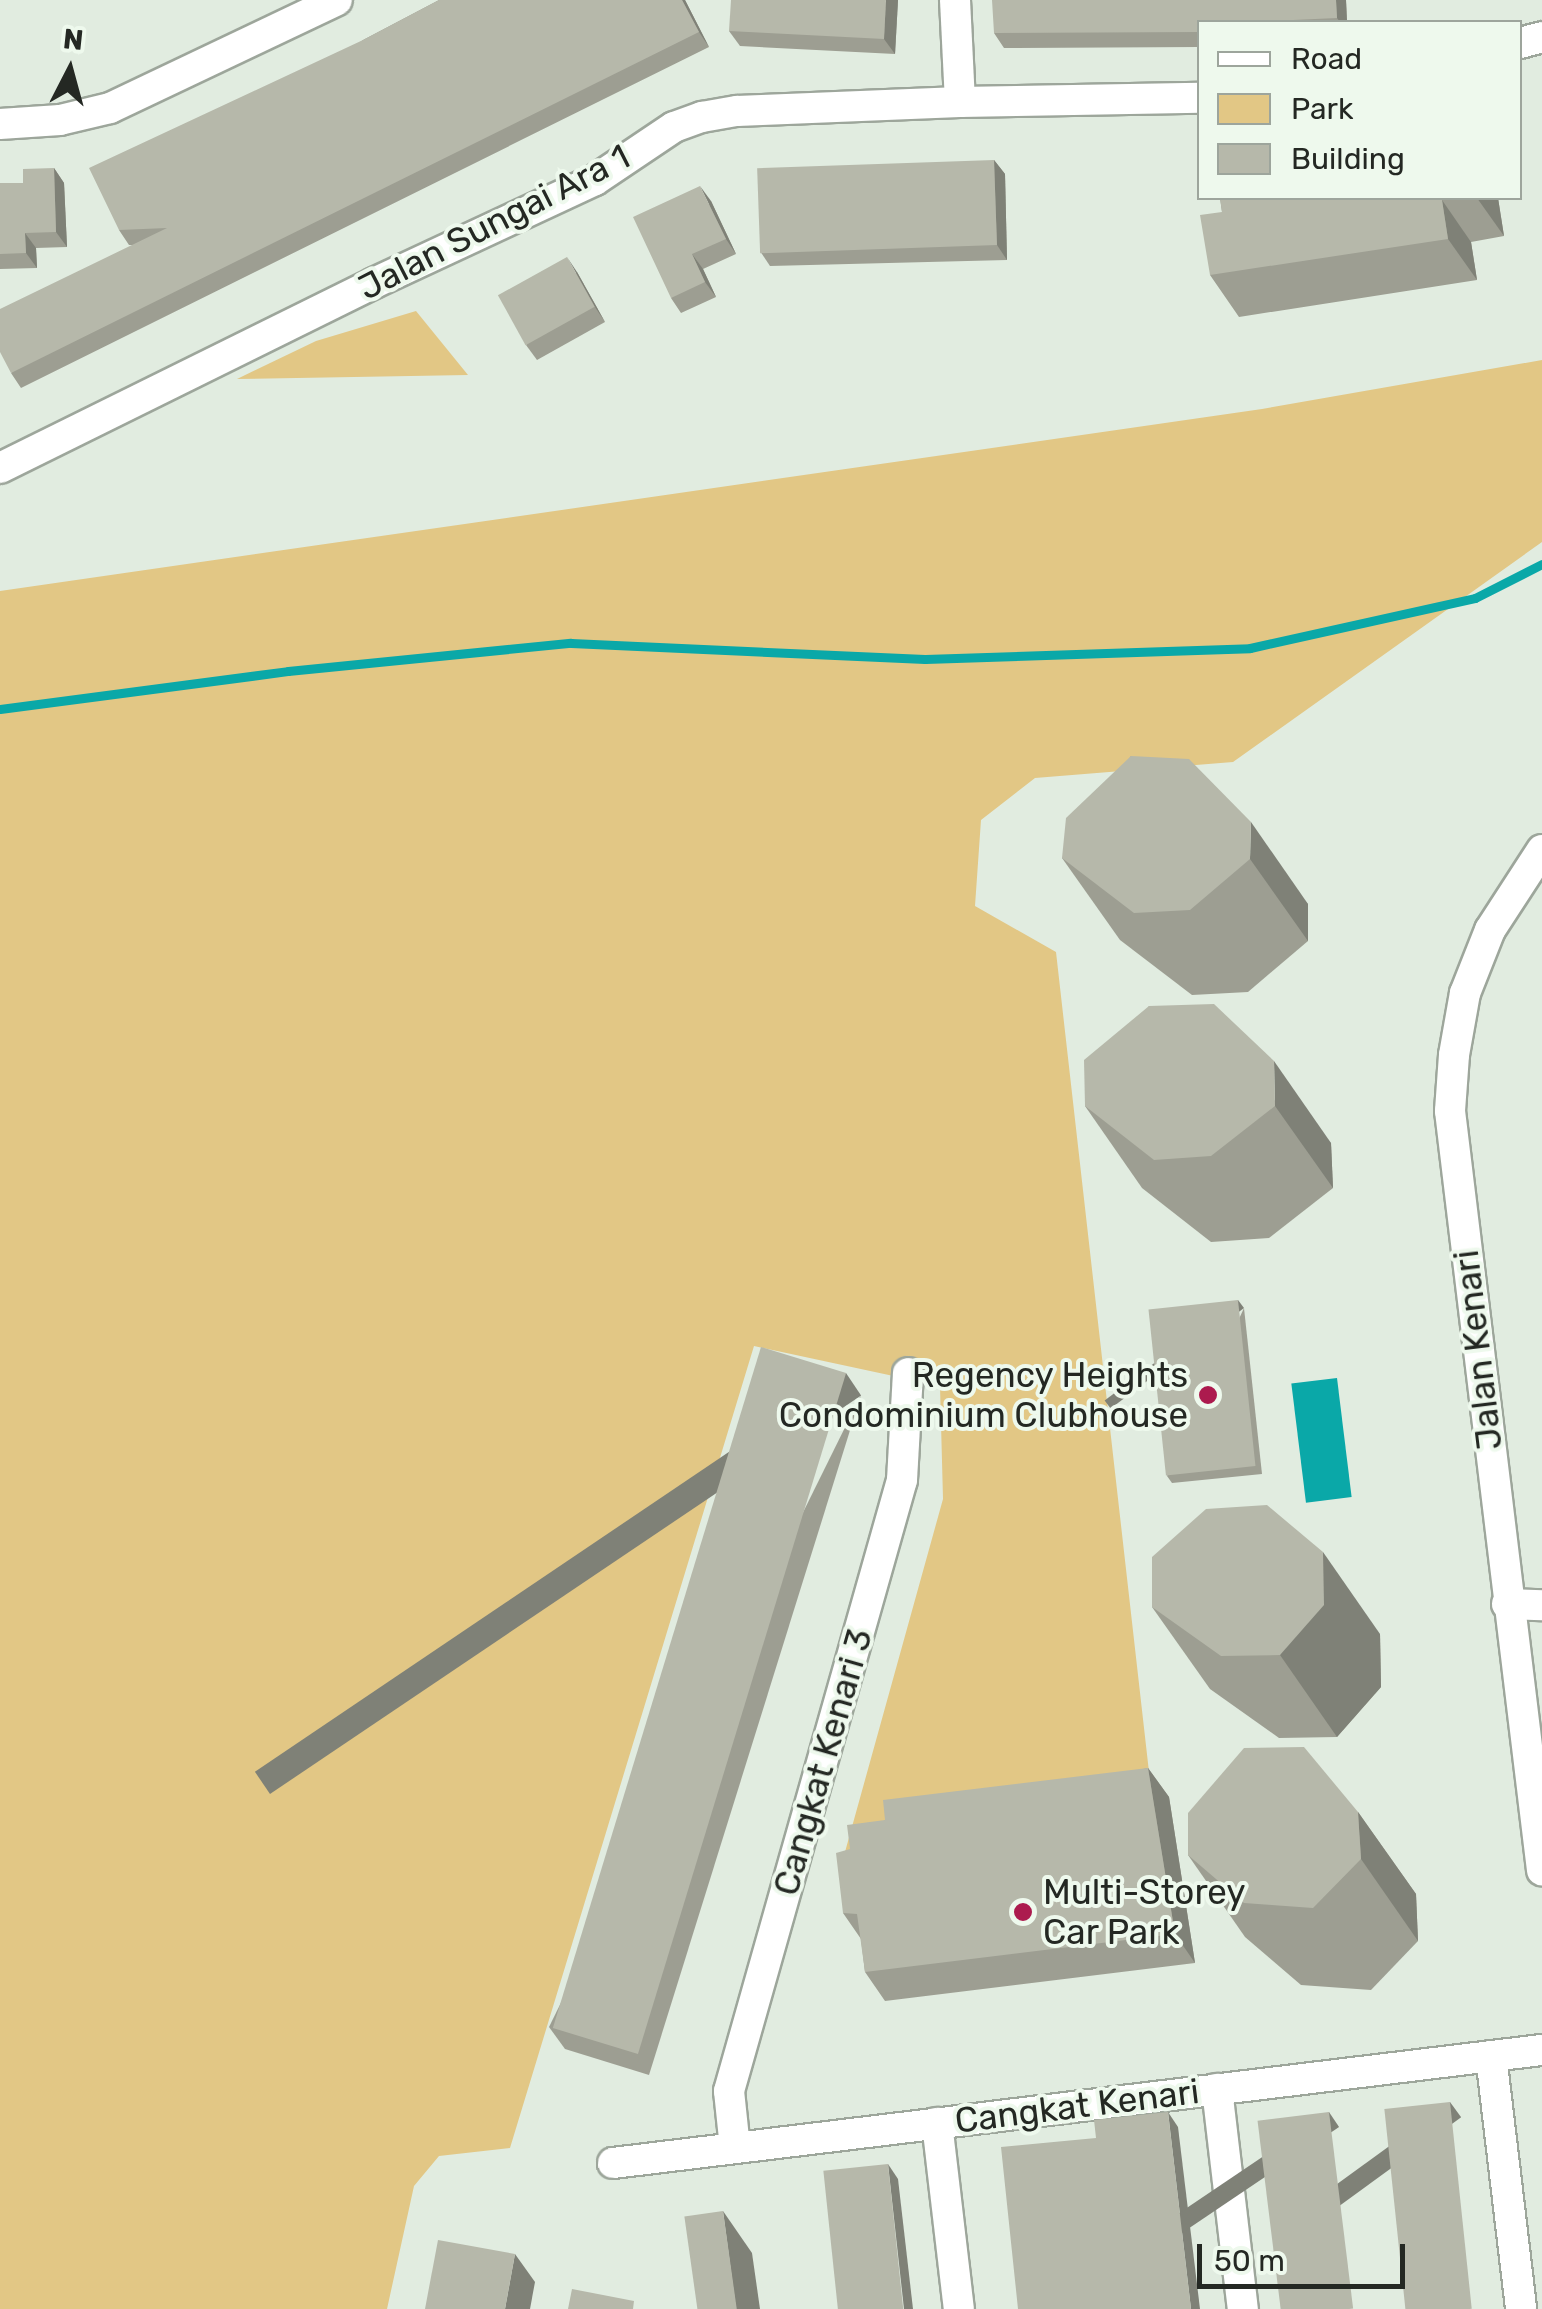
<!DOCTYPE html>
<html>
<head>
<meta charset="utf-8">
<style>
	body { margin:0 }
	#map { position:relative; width:1542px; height:2309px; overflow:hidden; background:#e1ece0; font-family:Rubik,sans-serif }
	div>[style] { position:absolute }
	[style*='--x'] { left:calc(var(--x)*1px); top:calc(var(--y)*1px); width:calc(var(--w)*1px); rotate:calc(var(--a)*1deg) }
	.green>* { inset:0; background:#e2c785 }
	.water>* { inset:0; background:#0aa8a8; transform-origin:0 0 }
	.stream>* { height:9px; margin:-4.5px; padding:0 4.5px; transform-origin:4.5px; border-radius:4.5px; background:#0aa8a8 }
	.roads { filter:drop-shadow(2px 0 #9da69b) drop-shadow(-2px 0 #9da69b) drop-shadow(0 2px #9da69b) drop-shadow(0 -2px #9da69b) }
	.minor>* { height:30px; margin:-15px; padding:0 15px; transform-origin:15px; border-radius:15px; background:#fff }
	.wall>* { inset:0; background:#9d9e92 }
	.shaded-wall>* { inset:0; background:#7f8177; transform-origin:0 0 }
	.building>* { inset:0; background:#b6b8aa; transform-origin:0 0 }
	.dots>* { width:28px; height:28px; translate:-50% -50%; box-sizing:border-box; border:5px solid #eef9ed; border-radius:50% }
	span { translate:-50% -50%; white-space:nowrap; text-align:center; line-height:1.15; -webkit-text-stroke:8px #eef9ed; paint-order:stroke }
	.street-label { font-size:35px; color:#242823 }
	.poi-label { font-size:35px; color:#242823 }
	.right { translate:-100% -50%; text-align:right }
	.left { translate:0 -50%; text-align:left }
	.legend { position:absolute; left:1197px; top:20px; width:325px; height:180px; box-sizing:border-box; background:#eef9ed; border:2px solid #9da59c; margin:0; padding:12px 18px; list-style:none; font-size:30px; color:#242823 }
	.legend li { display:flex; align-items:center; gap:20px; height:50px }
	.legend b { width:50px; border:2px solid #9da59c }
	.north { position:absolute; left:20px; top:20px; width:100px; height:100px; -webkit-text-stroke:8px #eef9ed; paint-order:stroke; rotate:6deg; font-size:28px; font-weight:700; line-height:40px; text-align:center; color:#242823 }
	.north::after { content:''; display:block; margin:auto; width:35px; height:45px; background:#242823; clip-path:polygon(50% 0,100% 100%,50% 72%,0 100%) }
	.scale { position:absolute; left:1197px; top:2244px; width:208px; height:45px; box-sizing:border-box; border:5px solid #242823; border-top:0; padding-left:12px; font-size:30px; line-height:35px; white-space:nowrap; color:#242823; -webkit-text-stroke:8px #eef9ed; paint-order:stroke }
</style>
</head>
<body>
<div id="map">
	<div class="green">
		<i style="clip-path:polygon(416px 311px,468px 375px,237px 379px,316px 341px)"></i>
		<i style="clip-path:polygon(1542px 360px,1542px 542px,1233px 762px,1035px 778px,981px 820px,975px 906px,1056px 952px,1154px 1816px,845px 1852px,943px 1499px,940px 1386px,754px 1346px,510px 2148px,439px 2156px,414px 2186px,387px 2309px,0 2309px,0 591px,1262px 409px)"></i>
	</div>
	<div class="water">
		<i style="left:1337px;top:1378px;width:120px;height:46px;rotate:83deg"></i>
	</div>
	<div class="stream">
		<i style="--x:0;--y:709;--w:290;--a:-7.5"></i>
		<i style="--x:288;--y:671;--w:284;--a:-5.7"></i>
		<i style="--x:571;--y:643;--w:354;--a:2.6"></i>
		<i style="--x:925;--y:659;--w:325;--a:-1.9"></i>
		<i style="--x:1250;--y:648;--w:230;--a:-12.5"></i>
		<i style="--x:1475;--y:598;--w:75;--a:-26.9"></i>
	</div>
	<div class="roads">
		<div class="minor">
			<i style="--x:955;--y:0;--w:102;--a:87.2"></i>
			<i style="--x:1520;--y:43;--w:23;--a:-15"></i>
			<i style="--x:0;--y:124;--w:60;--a:-3.8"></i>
			<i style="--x:60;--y:120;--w:51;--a:-13.5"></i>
			<i style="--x:110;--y:108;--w:251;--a:-25.4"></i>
			<i style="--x:0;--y:468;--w:417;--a:-26.3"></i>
			<i style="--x:374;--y:283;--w:244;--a:-25"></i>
			<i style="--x:595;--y:180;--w:95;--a:-33.9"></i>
			<i style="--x:674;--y:127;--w:30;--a:-20"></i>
			<i style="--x:702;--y:117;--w:36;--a:-10"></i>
			<i style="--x:737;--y:111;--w:223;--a:-2.3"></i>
			<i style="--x:960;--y:102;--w:240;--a:-1"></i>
			<i style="--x:1542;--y:850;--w:95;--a:123"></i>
			<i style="--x:1490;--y:930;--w:68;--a:111.6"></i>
			<i style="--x:1465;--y:993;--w:63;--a:100.1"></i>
			<i style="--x:1454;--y:1055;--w:56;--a:94.1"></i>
			<i style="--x:1450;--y:1111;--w:765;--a:83.09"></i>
			<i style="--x:1507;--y:1604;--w:35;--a:2"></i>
			<i style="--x:1491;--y:2056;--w:255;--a:83.2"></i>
			<i style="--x:1217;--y:2089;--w:222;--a:83.3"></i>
			<i style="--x:937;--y:2123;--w:187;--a:83.3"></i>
			<i style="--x:735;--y:2148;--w:57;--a:-96"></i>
			<i style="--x:729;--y:2091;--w:635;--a:-74.19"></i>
			<i style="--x:902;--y:1480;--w:107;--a:-86.8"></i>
			<i style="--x:613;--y:2163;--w:936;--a:-6.94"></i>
		</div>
	</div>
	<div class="wall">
		<i style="clip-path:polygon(439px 0,685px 0,709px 47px,21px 388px,11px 373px,134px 245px,129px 245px,119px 230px,363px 40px)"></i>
		<i style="clip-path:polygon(898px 0,895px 54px,740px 46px,729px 31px)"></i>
		<i style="clip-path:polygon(1346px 0,1347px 22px,1200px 22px,1200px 47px,1004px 48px,994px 33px)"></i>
		<i style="clip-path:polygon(994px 160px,1005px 174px,1007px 260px,770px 266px,760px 251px)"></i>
		<i style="clip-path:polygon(54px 168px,64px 183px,67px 247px,36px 248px,37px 268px,0 269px,0 183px,23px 183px)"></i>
		<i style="clip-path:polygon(1220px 198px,1498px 198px,1504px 236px,1471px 242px,1477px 280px,1239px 317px,1210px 275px,1222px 212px)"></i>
		<i style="clip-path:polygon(711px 201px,736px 254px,703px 269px,716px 297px,681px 313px,671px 298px)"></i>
		<i style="clip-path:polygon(577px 272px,605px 322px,537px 360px,526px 345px)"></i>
		<i style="clip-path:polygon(1131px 756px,1308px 904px,1308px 941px,1248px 992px,1192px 995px,1120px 940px,1062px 858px)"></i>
		<i style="clip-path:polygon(1149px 1006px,1331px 1143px,1333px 1188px,1269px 1238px,1211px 1242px,1142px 1188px,1085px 1106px)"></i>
		<i style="clip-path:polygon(1244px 1308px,1262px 1474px,1172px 1483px,1167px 1476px)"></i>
		<i style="clip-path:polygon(861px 1395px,649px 2075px,565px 2049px,549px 2027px)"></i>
		<i style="clip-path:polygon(1152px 1607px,1380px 1634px,1381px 1687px,1337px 1737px,1279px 1738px,1210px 1689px)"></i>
		<i style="clip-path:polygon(1148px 1768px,1169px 1797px,1195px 1963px,885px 2001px,865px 1972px,861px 1939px,843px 1913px,850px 1849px,885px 1820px)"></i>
		<i style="clip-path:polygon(1358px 1812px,1416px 1894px,1418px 1941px,1371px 1990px,1301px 1985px,1245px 1937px,1188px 1855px)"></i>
	</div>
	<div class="shaded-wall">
		<i style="clip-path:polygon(682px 0,685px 0,709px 47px,699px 32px)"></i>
		<i style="clip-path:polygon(886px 0,898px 0,895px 54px,884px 39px)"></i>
		<i style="clip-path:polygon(1336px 0,1346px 0,1347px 22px,1340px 22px,1337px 18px)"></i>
		<i style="clip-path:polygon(994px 160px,1005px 174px,1007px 260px,997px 245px)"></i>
		<i style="clip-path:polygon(54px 168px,64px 183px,67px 247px,56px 232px)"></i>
		<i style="clip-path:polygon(700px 186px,711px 201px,736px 254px,726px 239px)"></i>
		<i style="clip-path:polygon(1477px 198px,1498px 198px,1504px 236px)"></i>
		<i style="clip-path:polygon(1442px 200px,1471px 242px,1477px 280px,1448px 239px)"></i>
		<i style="clip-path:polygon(25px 233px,36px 248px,37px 268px,26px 253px)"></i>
		<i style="clip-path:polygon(692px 254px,703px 269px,716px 297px,705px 282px)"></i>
		<i style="clip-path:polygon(567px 257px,577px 272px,605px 322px,595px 307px)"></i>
		<i style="clip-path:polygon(1251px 822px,1308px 904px,1308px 941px,1250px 859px)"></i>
		<i style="clip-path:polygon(1274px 1061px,1331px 1143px,1333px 1188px,1275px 1106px)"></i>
		<i style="left:1238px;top:1300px;width:10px;height:167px;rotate:53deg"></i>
		<i style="left:846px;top:1373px;width:27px;height:713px;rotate:56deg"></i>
		<i style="clip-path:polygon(1323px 1552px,1380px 1634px,1381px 1687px,1337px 1737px,1280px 1655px)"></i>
		<i style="clip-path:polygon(1148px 1768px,1169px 1797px,1195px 1963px,1175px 1934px)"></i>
		<i style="clip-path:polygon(1358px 1812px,1416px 1894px,1418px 1941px,1361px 1859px)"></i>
		<i style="left:1450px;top:2102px;width:19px;height:208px;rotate:54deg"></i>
		<i style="clip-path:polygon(1168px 2112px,1178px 2127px,1200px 2309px,1191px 2309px)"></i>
		<i style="left:1329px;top:2112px;width:18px;height:198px;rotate:56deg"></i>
		<i style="clip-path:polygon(888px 2164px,898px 2179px,913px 2309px,904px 2309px)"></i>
		<i style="clip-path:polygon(723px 2211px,752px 2253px,760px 2309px,736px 2309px)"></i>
		<i style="clip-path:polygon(515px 2254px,535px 2282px,530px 2309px,505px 2309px)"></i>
	</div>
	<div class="building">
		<i style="clip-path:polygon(439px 0,682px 0,699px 32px,11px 373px,0 352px,0 309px,167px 228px,119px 230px,89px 168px,363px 40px)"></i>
		<i style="clip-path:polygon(731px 0,886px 0,884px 39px,729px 31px)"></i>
		<i style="clip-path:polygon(992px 0,1336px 0,1337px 18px,1249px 22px,1200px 22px,1200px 32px,994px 33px)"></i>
		<i style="left:994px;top:160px;width:85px;height:237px;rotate:88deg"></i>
		<i style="clip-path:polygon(54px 168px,56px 232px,25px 233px,26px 253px,0 254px,0 183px,23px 183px,23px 169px)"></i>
		<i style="clip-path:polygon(700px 186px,726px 239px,692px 254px,705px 282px,671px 298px,633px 217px)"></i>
		<i style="clip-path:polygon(1220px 198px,1456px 198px,1442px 200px,1448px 239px,1210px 275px,1200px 215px,1222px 212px)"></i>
		<i style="left:567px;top:257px;width:57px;height:79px;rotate:61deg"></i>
		<i style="clip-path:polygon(1131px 756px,1189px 759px,1251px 822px,1250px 859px,1190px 910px,1134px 913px,1062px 858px,1066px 818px)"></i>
		<i style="clip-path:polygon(1214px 1004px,1274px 1061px,1275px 1106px,1211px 1156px,1154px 1160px,1085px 1106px,1084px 1060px,1149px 1006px)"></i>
		<i style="left:1238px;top:1300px;width:167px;height:90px;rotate:84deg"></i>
		<i style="left:761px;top:1347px;width:89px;height:712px;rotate:17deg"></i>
		<i style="clip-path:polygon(1267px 1505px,1323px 1552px,1324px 1605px,1280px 1655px,1221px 1656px,1152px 1607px,1152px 1557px,1206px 1509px)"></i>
		<i style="clip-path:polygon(1304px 1747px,1358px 1812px,1361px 1859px,1313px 1908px,1244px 1903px,1188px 1855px,1188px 1813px,1244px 1748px)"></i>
		<i style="clip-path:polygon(1148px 1768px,1175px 1934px,865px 1972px,857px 1914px,843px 1913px,836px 1853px,850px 1849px,847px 1825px,885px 1820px,883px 1800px)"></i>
		<i style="left:1450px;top:2102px;width:208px;height:66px;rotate:84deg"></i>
		<i style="clip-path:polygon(1168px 2112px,1191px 2309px,1018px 2309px,1001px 2147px,1096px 2138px,1094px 2120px)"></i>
		<i style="left:1329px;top:2112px;width:198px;height:72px;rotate:83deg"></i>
		<i style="left:888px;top:2164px;width:146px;height:65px;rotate:84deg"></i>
		<i style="left:723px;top:2211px;width:99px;height:39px;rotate:82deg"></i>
		<i style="clip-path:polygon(438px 2240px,515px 2254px,505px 2309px,425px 2309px)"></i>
		<i style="clip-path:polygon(572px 2289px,634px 2301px,633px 2309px,568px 2309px)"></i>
	</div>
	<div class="dots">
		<i style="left:1208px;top:1395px;background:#ac1b4e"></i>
		<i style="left:1023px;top:1912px;background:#ac1b4e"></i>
	</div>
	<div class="street-label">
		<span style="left:494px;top:222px;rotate:-27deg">Jalan Sungai Ara 1</span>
		<span style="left:1478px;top:1350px;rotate:-97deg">Jalan Kenari</span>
		<span style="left:823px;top:1762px;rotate:-74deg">Cangkat Kenari 3</span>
		<span style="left:1077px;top:2106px;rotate:-7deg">Cangkat Kenari</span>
	</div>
	<div class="poi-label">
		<span class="right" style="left:1188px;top:1395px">Regency Heights<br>Condominium Clubhouse</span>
		<span class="left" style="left:1043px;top:1912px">Multi-Storey<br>Car Park</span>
	</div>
	<ul class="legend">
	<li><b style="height:12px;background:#fff"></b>Road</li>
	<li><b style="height:28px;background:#e2c785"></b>Park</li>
	<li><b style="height:28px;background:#b6b8aa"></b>Building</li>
	</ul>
	<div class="north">N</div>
	<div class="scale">50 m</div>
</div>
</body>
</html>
